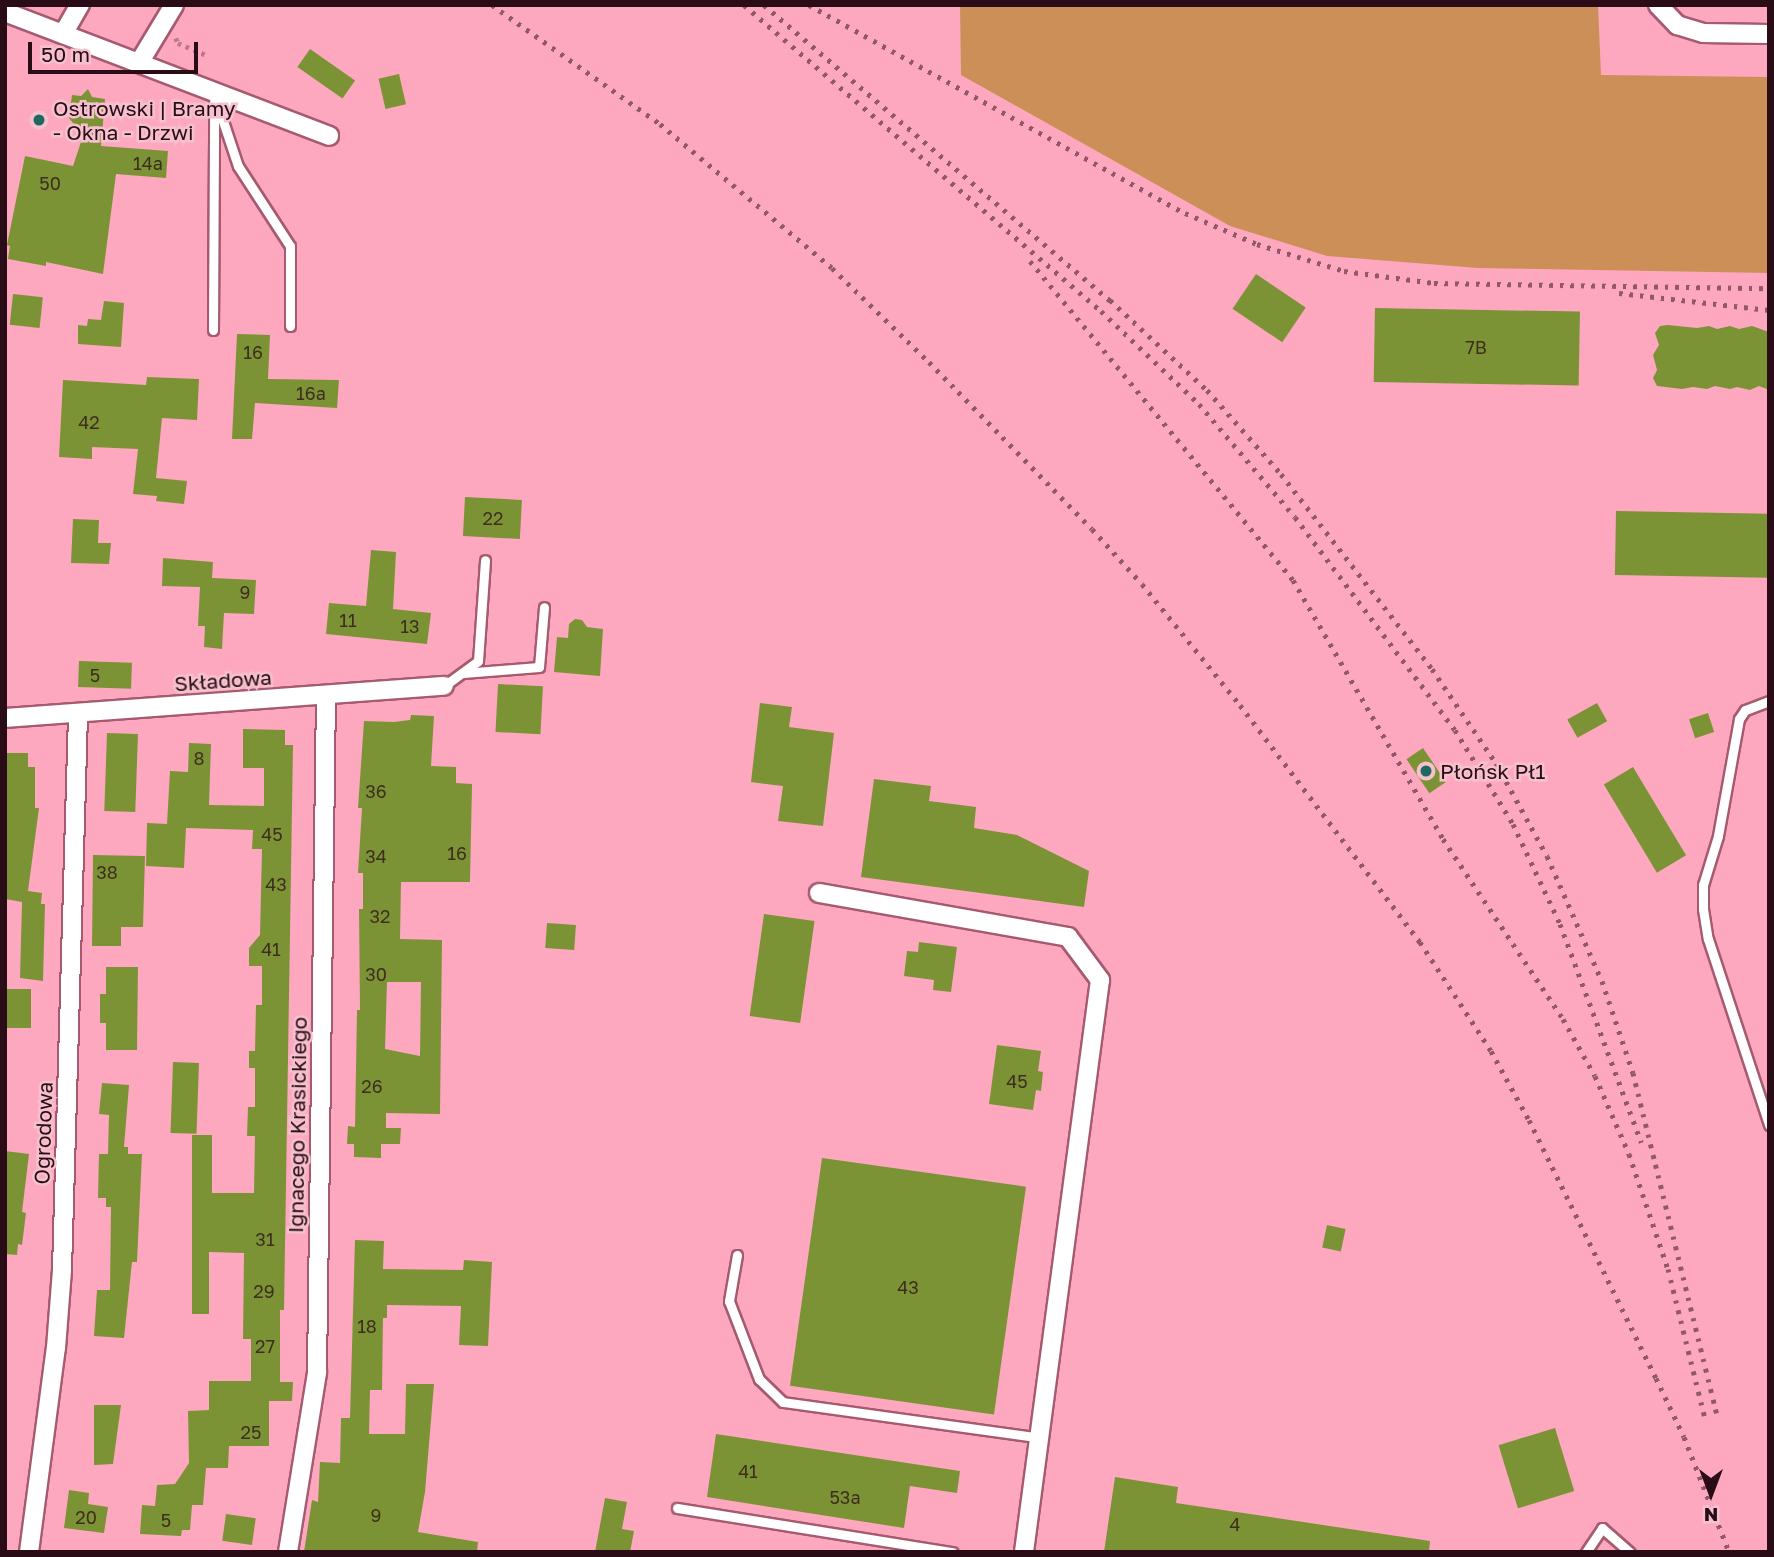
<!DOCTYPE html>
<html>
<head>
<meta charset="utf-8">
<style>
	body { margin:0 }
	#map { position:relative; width:1774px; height:1557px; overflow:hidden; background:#fda8bf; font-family:"Golos Text",sans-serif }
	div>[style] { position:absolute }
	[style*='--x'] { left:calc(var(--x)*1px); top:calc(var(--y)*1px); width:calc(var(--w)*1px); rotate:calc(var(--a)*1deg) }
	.green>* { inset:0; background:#cd8f58 }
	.building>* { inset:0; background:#7c9335; transform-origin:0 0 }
	.path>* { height:4.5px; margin-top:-2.25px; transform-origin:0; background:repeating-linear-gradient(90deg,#bd798c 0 3.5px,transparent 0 8.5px) }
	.roads { filter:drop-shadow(2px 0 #a65a70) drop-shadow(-2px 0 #a65a70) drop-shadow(0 2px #a65a70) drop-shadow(0 -2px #a65a70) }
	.service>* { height:9px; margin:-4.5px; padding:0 4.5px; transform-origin:4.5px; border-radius:4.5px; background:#fff }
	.minor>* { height:18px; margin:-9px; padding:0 9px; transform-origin:9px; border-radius:9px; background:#fff }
	.rail>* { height:5px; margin-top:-2.5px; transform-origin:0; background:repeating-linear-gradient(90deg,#905868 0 3.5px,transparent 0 10.5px) }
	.dots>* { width:19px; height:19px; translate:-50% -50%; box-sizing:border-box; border:4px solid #f5c1ce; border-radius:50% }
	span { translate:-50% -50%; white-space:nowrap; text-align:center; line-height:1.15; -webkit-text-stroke:5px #f5c1ce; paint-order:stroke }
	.number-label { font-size:18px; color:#3e2e1e }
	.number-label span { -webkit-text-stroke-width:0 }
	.poi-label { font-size:21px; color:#2a0c16 }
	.left { translate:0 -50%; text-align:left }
	.street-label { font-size:21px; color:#2a0c16 }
	.frame { position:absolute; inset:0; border:7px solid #2a0c16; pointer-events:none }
	.north { position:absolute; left:1676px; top:1459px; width:70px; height:70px; -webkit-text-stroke:5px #f5c1ce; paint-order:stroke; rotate:180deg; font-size:19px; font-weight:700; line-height:28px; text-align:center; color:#2a0c16 }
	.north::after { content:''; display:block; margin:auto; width:24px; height:32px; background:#2a0c16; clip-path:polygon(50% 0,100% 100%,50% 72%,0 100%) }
	.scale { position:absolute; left:28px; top:42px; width:170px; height:32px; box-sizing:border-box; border:4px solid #2a0c16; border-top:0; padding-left:9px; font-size:21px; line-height:24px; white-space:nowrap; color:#2a0c16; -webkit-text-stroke:5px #f5c1ce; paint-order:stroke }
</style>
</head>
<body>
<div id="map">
	<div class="green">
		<i style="clip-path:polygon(960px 5px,1598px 5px,1601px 75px,1769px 77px,1769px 273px,1478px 268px,1327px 256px,1230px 226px,961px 75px)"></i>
	</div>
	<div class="building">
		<i style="left:310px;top:49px;width:55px;height:22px;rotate:35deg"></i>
		<i style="left:399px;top:74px;width:31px;height:21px;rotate:77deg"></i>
		<i style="clip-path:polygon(88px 89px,92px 97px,105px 99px,101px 146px,168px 151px,166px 178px,116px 174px,103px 274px,46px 262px,46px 266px,8px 259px,10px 246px,7px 245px,25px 156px,73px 166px,83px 136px,69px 118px,72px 95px,81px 96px)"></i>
		<i style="left:1256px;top:274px;width:60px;height:42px;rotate:34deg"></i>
		<i style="left:13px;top:294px;width:30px;height:31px;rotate:6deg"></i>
		<i style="clip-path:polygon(104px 301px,124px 303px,121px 347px,78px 344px,78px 325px,87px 326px,88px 319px,101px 320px)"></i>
		<i style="left:1375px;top:308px;width:205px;height:74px;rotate:1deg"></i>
		<i style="clip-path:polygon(1668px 325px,1697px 328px,1709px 326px,1717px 329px,1730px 326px,1739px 329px,1752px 326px,1769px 332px,1769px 390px,1759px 386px,1750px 390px,1737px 387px,1730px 389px,1715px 386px,1707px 389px,1693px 387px,1682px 389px,1657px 386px,1653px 378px,1657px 370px,1653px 355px,1659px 345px,1655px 333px,1660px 326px)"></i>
		<i style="clip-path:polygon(237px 334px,270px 335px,268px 379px,339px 380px,337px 408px,255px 403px,252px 439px,232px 439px)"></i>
		<i style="clip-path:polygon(147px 377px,199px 379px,197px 420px,162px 418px,156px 478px,187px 481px,184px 504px,156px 501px,157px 496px,133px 494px,138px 449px,92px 447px,92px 459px,59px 457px,63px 380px,146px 385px)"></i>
		<i style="left:465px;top:497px;width:57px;height:39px;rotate:3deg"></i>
		<i style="left:1616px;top:511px;width:153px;height:64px;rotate:1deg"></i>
		<i style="clip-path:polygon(73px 519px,99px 520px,98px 543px,111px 543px,109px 564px,71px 563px)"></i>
		<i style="clip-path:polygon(371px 550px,396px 552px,393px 609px,431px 613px,427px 644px,326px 634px,329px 603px,366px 606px)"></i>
		<i style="clip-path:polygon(163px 558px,213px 562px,212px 578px,256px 580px,254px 614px,224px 613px,222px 649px,204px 647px,205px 626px,198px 626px,200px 587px,162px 586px)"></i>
		<i style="clip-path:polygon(575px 619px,582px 620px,587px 627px,603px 629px,600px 676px,554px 672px,557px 637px,568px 638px,569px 624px)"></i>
		<i style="left:79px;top:661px;width:53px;height:26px;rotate:2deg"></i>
		<i style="left:498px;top:684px;width:45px;height:48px;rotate:3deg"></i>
		<i style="clip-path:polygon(760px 703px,792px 707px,789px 727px,834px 733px,823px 826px,778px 821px,783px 786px,751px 782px)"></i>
		<i style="left:1597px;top:703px;width:21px;height:34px;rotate:61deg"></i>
		<i style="left:1708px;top:713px;width:20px;height:20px;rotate:72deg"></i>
		<i style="clip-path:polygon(evenodd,411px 715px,434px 716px,431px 766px,456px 767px,456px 783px,472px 784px,470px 882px,401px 882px,400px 939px,442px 940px,440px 1114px,386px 1113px,386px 1128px,401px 1128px,400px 1144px,381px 1144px,381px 1158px,354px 1157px,354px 1144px,347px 1144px,348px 1126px,355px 1127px,357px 1010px,360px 1010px,359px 909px,363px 909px,363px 873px,358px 873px,362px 808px,358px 808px,364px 721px,394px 722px,410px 720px,411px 715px,387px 982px,421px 982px,420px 1056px,385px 1049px,387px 982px)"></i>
		<i style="clip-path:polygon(243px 729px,285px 730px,285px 745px,293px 745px,284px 1310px,280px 1310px,280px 1382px,293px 1382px,292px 1401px,269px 1401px,269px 1446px,229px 1446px,228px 1468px,206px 1468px,203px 1505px,192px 1505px,190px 1530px,182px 1530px,181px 1536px,140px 1534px,142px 1505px,155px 1506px,157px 1485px,175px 1484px,189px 1463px,188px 1411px,209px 1410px,209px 1381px,251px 1381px,251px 1339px,243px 1339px,244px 1253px,209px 1252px,209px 1314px,192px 1314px,192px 1135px,212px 1135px,212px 1193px,254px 1193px,255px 1136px,247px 1136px,248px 1107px,255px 1107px,255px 1068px,249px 1068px,249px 1051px,255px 1051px,256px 1005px,262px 1005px,262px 966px,249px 966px,249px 948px,260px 935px,262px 849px,252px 849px,253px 830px,186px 828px,184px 868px,146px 866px,147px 823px,167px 824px,170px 771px,188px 772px,189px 743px,211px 744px,209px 805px,264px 806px,264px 768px,243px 768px)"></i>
		<i style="left:107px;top:733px;width:31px;height:78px;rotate:2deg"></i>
		<i style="left:1423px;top:748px;width:41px;height:20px;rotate:56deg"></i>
		<i style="clip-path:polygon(5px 753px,28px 753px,28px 767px,35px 767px,35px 808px,39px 808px,28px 891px,42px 893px,41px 904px,45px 904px,43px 981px,20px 978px,22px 902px,5px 899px)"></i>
		<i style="left:1633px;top:767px;width:103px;height:34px;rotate:59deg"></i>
		<i style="clip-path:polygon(874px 779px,931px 786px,929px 801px,976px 807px,974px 828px,1017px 835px,1089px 871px,1084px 907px,861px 877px)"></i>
		<i style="clip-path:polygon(93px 855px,145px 856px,143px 927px,121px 927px,121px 946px,92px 946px)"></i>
		<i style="left:764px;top:914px;width:51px;height:103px;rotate:8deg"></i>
		<i style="left:547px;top:923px;width:29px;height:25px;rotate:4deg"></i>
		<i style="clip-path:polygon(919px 942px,957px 947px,951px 992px,933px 990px,934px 980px,904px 976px,907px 951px,918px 952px)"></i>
		<i style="clip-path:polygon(106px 967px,138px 967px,137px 1050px,106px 1050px,106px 1023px,100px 1023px,100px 994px,106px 994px)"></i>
		<i style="left:5px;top:989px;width:26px;height:39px"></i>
		<i style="clip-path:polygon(997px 1045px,1041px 1051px,1038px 1071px,1043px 1072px,1041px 1091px,1036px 1090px,1033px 1110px,989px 1104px)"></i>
		<i style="left:173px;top:1062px;width:26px;height:71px;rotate:2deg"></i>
		<i style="clip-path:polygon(102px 1083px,129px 1085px,124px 1147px,128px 1147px,128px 1154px,142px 1154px,137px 1262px,132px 1262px,124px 1338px,94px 1336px,97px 1290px,110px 1290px,111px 1207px,106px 1207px,106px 1198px,98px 1198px,99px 1154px,108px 1154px,109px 1115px,99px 1114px)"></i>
		<i style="clip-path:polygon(5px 1151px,29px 1154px,22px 1212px,26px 1213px,22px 1245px,18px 1244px,17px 1255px,5px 1254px)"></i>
		<i style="left:822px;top:1158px;width:206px;height:230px;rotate:8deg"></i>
		<i style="left:1327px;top:1225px;width:19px;height:23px;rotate:12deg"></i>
		<i style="clip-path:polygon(355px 1240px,384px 1241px,383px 1269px,463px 1270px,464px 1260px,492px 1262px,488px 1346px,459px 1345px,461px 1306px,387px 1305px,387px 1318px,383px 1318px,382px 1390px,370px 1390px,369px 1434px,405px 1434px,406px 1384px,434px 1384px,425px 1492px,418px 1532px,478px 1542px,477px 1552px,304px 1552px,312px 1500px,318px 1502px,320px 1462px,340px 1463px,341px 1418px,350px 1418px)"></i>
		<i style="clip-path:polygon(94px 1405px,121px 1405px,113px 1464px,94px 1465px)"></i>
		<i style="left:1555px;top:1428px;width:66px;height:59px;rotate:73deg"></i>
		<i style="clip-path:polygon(716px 1434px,960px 1471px,957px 1493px,910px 1486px,904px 1528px,707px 1497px)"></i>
		<i style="clip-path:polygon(1115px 1477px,1178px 1487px,1176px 1503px,1430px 1541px,1429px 1552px,1104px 1552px)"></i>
		<i style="clip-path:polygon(69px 1490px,89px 1493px,88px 1504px,108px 1507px,104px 1533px,64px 1528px)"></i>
		<i style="clip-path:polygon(605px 1498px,627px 1502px,622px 1529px,634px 1531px,630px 1552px,595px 1552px)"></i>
		<i style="left:226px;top:1514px;width:30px;height:27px;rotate:8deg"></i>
	</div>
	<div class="path">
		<i style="--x:176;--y:38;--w:5;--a:68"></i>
		<i style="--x:178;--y:43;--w:30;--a:23"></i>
	</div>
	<div class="roads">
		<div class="service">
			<i style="--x:214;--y:94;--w:76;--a:71.6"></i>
			<i style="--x:238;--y:166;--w:95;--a:57"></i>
			<i style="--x:290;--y:246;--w:80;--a:90"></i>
			<i style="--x:213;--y:330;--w:229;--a:-89.7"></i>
			<i style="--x:463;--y:673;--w:76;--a:-4.5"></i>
			<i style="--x:539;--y:667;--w:60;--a:-85.2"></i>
			<i style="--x:444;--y:686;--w:42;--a:-36.3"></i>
			<i style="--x:478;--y:661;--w:101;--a:-86"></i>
			<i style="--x:1769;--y:701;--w:26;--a:159"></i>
			<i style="--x:1745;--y:710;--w:11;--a:124"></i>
			<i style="--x:1739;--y:719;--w:119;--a:100.2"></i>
			<i style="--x:1718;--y:836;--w:51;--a:107"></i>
			<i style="--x:1703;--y:885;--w:24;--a:90"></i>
			<i style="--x:1703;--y:909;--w:30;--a:81"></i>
			<i style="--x:1708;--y:939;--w:196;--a:71.8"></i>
			<i style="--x:737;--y:1255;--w:47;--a:99.9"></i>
			<i style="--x:729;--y:1301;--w:84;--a:69"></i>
			<i style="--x:759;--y:1379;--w:33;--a:44"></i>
			<i style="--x:783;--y:1402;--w:260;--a:7.9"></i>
			<i style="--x:677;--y:1508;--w:279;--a:9.1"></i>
			<i style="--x:1586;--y:1552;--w:29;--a:-56"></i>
			<i style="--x:1602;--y:1528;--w:37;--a:41"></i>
		</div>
		<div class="minor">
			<i style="--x:1658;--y:5;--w:28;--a:46"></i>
			<i style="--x:1677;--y:25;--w:27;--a:17"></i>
			<i style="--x:1703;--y:33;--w:66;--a:0.9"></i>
			<i style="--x:5;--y:12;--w:347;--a:20.9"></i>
			<i style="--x:63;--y:34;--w:34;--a:-60"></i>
			<i style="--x:139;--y:63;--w:68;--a:-58.9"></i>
			<i style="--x:5;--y:718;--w:440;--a:-4.2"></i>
			<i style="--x:819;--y:893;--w:253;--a:10"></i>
			<i style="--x:1068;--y:937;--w:54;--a:53.3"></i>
			<i style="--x:1100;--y:980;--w:577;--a:97.57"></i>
			<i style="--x:29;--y:1552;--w:206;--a:-82.5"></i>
			<i style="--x:56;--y:1348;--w:78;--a:-85.6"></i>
			<i style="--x:62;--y:1270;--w:556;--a:-88.35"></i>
			<i style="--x:288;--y:1552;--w:182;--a:-80.8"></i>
			<i style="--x:317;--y:1372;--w:676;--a:-89.24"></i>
		</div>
	</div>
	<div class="rail">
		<i style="--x:492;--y:5;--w:206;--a:35.3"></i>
		<i style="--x:660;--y:124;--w:224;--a:39.9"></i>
		<i style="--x:832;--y:268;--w:135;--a:44.1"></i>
		<i style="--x:929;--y:362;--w:233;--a:45.7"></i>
		<i style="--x:1092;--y:529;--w:74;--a:47.7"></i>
		<i style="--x:1142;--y:584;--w:156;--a:51"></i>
		<i style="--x:1240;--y:705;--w:298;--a:52.8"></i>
		<i style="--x:1420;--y:942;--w:130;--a:56.9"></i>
		<i style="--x:1491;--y:1051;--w:79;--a:61.2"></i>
		<i style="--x:1529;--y:1120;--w:288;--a:63.8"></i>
		<i style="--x:1656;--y:1378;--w:65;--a:64.6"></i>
		<i style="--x:1684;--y:1437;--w:123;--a:68.6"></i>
		<i style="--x:744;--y:5;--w:470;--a:40.6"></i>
		<i style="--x:1101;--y:311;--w:135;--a:43.5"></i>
		<i style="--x:1199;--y:404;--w:148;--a:49.7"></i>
		<i style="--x:1295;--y:517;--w:266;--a:53.1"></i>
		<i style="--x:1455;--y:730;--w:110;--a:58.3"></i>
		<i style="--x:1513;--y:824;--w:110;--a:64.8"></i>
		<i style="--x:1560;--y:924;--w:233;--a:69.6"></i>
		<i style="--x:764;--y:5;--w:455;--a:40.5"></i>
		<i style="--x:1110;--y:300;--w:132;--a:42.9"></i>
		<i style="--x:1207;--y:390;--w:112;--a:48.6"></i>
		<i style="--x:1281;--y:474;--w:247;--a:52.2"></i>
		<i style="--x:1432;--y:669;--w:114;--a:55.8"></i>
		<i style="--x:1496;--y:763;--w:106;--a:61.3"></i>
		<i style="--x:1547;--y:856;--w:137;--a:66.3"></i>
		<i style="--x:1602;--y:981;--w:97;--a:71.4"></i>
		<i style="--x:1633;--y:1073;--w:356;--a:76.2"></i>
		<i style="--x:809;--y:5;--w:430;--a:29"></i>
		<i style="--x:1185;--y:213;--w:78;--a:23.3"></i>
		<i style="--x:1257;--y:244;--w:91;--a:17.2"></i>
		<i style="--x:1344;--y:271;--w:91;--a:7.6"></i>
		<i style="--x:1434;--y:283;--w:335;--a:0.9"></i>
		<i style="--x:1030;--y:261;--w:413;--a:50.5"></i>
		<i style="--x:1293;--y:580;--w:299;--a:59.9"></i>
		<i style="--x:1443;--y:839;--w:216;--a:56.3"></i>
		<i style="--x:1563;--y:1019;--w:65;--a:60.7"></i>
		<i style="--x:1595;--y:1076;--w:85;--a:66.4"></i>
		<i style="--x:1629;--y:1154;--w:121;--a:71.3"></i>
		<i style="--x:1668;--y:1269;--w:158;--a:76.1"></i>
		<i style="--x:1619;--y:293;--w:151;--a:6.5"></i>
	</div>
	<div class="dots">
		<i style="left:39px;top:120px;background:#21695e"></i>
		<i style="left:1426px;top:771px;background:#21695e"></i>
	</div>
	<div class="number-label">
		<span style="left:148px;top:163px">14a</span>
		<span style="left:50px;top:183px">50</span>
		<span style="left:1476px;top:347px">7B</span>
		<span style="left:253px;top:352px">16</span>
		<span style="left:311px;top:393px">16a</span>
		<span style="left:89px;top:422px">42</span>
		<span style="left:493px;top:518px">22</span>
		<span style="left:245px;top:592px">9</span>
		<span style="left:348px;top:620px">11</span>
		<span style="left:410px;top:626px">13</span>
		<span style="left:95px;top:675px">5</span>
		<span style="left:199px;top:758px">8</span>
		<span style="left:376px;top:791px">36</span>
		<span style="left:272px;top:834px">45</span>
		<span style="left:457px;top:853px">16</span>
		<span style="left:376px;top:856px">34</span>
		<span style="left:107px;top:872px">38</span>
		<span style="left:276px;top:884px">43</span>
		<span style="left:380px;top:916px">32</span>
		<span style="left:271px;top:949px">41</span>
		<span style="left:376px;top:974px">30</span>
		<span style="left:1017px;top:1081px">45</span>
		<span style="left:372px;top:1086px">26</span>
		<span style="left:265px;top:1239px">31</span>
		<span style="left:908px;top:1287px">43</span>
		<span style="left:264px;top:1291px">29</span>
		<span style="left:367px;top:1326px">18</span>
		<span style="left:265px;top:1346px">27</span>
		<span style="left:251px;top:1432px">25</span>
		<span style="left:748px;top:1471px">41</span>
		<span style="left:845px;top:1497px">53a</span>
		<span style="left:376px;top:1515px">9</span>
		<span style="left:86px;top:1517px">20</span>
		<span style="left:166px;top:1520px">5</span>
		<span style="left:1235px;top:1524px">4</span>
	</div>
	<div class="poi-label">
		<span class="left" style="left:53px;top:120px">Ostrowski | Bramy<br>- Okna - Drzwi</span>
		<span class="left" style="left:1440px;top:771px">Płońsk Pł1</span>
	</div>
	<div class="street-label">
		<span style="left:223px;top:680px;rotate:-4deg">Składowa</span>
		<span style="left:297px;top:1125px;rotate:-89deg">Ignacego Krasickiego</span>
		<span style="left:43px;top:1133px;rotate:-88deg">Ogrodowa</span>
	</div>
	<div class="frame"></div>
	<div class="north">N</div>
	<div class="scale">50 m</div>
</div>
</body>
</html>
